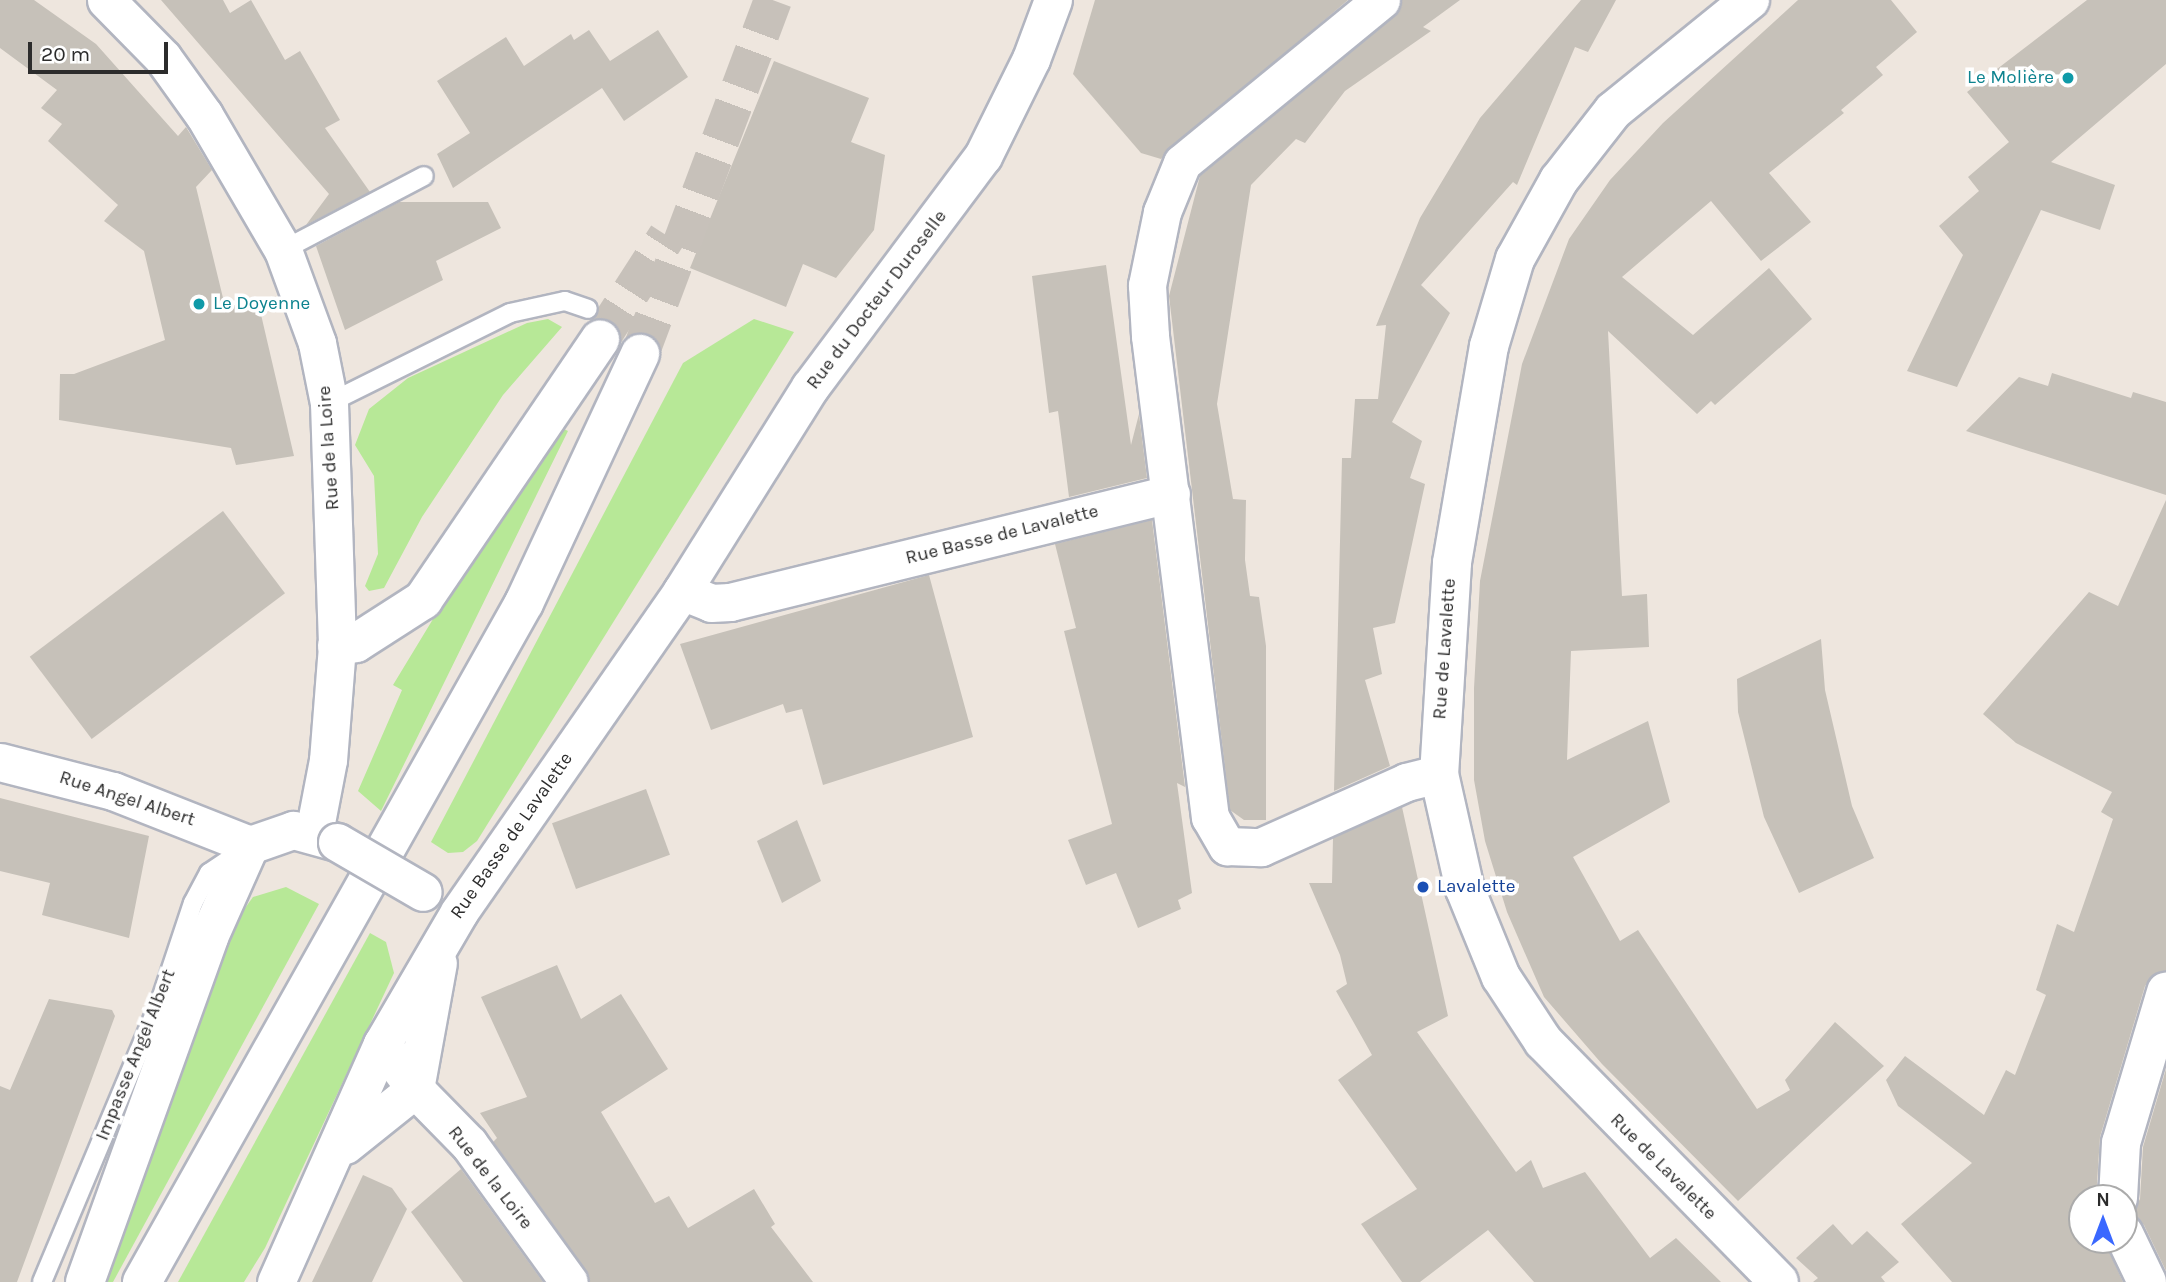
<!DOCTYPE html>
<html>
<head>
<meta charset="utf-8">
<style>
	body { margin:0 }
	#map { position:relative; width:2166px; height:1282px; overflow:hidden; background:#eee6de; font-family:Karla,sans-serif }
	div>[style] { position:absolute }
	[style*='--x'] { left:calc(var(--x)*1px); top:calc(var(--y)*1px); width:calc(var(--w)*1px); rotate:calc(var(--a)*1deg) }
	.green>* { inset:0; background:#b7e897 }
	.building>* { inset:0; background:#c6c1b9; transform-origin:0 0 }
	.secondary-tunnel>* { height:38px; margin-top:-19px; transform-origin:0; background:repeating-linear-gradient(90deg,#c7c1ba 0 38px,transparent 0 57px) }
	.roads { filter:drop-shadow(2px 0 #b2b5c0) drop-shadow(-2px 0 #b2b5c0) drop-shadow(0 2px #b2b5c0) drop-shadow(0 -2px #b2b5c0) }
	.service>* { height:18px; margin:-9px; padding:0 9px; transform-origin:9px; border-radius:9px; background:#fff }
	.minor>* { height:37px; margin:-18.5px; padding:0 18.5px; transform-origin:18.5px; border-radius:18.5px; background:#fff }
	.tertiary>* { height:38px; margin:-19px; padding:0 19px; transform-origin:19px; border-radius:19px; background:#fff }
	.secondary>* { height:38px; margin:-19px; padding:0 19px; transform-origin:19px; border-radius:19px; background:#fff }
	.bridges { filter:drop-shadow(2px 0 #b2b5c0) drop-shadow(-2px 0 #b2b5c0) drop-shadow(0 2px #b2b5c0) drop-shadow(0 -2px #b2b5c0) }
	.minor-bridge>* { height:37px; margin:-18.5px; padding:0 18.5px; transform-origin:18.5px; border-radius:18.5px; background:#fff }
	.dots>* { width:19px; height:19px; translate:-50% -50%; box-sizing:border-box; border:4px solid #fff; border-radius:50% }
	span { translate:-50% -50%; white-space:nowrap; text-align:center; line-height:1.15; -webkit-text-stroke:7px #fff; paint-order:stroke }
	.culture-label { font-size:19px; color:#0d838f }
	.right { translate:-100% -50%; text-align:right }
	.left { translate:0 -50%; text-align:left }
	.street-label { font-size:19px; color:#2c2c2c }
	.transit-label { font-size:19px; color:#164399 }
	.north { position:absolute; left:2068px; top:1184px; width:70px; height:70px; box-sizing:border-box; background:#fff; border:2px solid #ababab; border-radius:50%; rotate:0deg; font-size:19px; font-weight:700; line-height:28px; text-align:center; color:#2c2c2c }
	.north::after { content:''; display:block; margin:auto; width:24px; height:32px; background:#3a68ff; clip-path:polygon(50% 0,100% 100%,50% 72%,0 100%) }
	.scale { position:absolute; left:28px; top:42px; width:140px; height:32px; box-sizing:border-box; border:4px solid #2c2c2c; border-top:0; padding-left:9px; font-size:21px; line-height:24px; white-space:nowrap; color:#2c2c2c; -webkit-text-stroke:5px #fff; paint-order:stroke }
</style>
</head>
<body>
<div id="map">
	<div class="green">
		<i style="clip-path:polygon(548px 319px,562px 327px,503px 395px,422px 517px,384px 588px,369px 591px,365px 586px,378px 554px,374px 476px,355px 445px,369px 409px,408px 378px,527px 323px)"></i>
		<i style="clip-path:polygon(754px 319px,794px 332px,477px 841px,463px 852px,448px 853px,431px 842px,683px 363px)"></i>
		<i style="clip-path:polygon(562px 428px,568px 431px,381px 811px,358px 791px,402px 690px,393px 685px,484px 535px)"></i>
		<i style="clip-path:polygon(286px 887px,319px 904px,113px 1282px,100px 1282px,235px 922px,253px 897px)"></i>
		<i style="clip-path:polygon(370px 933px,386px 942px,394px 973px,265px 1248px,244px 1282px,178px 1282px)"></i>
	</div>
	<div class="building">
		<i style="clip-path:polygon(0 0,34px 0,96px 44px,178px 136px,186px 127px,212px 170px,196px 187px,224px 302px,259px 306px,294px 456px,236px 465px,231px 448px,59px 420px,60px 374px,74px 374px,165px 340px,144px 251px,104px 221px,118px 205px,48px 141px,62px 124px,41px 108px,57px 90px,0 48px)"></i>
		<i style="clip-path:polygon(161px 0,223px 0,230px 13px,251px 0,285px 60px,300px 51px,340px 120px,325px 128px,370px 192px,306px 225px,329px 194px)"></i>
		<i style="clip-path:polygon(1095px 0,1348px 0,1161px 159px,1141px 153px,1073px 74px)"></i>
		<i style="clip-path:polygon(1401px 0,1460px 0,1423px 27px,1431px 31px,1345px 91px,1305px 143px,1296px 139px,1251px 185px,1217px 404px,1233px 499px,1246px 500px,1245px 560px,1250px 596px,1259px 597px,1266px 646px,1266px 820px,1244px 820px,1230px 810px,1169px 296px,1200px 176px,1394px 16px)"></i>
		<i style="clip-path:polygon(1581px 0,1616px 0,1588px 52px,1575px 47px,1517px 185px,1513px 182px,1421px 285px,1450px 313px,1392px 422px,1422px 441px,1410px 478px,1425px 484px,1395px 623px,1373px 628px,1382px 674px,1365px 680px,1390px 766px,1334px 791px,1342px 458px,1351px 458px,1355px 399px,1378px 399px,1386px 325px,1376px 326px,1420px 218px,1480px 118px)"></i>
		<i style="clip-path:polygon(1798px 0,1891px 0,1917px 32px,1876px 67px,1883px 75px,1841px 110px,1844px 113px,1769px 173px,1811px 222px,1761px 261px,1711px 201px,1622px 277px,1693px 335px,1769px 268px,1812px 319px,1715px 405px,1711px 401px,1697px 414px,1608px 331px,1622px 596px,1647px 594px,1649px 647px,1571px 651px,1567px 760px,1648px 721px,1670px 802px,1573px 857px,1620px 941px,1638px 930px,1757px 1109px,1790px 1090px,1785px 1080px,1835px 1022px,1884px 1066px,1738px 1201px,1602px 1064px,1544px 997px,1507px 912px,1485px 841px,1474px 780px,1474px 688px,1480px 581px,1522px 364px,1569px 239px,1610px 180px,1663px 123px)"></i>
		<i style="clip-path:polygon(2087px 0,2166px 0,2166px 64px,2051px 162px,2115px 185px,2100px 230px,2041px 210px,1957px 387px,1907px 371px,1963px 255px,1939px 226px,1979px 191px,1968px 177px,2009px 142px,1967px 92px)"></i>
		<i style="clip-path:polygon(589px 30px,610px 61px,658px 30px,688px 77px,624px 121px,602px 88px,453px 188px,437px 154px,470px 133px,437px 81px,506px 37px,524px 66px,571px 34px,574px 40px)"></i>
		<i style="clip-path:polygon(774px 61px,869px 98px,851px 142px,885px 155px,874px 230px,836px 278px,803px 264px,786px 307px,690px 268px)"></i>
		<i style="clip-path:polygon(399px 202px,488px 202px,501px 228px,436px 261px,443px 280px,345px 330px,316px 246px)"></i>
		<i style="clip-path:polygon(1106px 265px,1131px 445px,1139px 414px,1147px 478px,1069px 497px,1058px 411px,1049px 413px,1032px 276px)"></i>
		<i style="clip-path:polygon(2052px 373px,2131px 398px,2133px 392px,2166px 402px,2166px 495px,1966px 431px,2019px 377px,2048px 386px)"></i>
		<i style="clip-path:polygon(2166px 500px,2166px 971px,2152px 976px,2145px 986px,2100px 1137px,2096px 1198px,2082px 1198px,2082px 1240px,2104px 1240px,2123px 1282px,1952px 1282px,1901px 1224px,1972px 1163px,1898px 1106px,1886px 1080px,1905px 1056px,1984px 1115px,2006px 1070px,2015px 1075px,2046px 995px,2036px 990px,2057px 924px,2074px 932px,2113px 819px,2101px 812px,2112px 792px,2016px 743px,1983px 714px,2089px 592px,2118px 606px)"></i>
		<i style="left:223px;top:511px;width:103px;height:242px;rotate:53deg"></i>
		<i style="clip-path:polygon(1152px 520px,1185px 787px,1177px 783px,1192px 893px,1178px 900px,1181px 909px,1138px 928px,1116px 873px,1086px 885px,1068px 840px,1112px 824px,1064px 631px,1076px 628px,1055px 544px)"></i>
		<i style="clip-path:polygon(929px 575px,973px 737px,823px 785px,802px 709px,786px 713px,783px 704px,711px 730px,680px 644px)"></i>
		<i style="clip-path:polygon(1821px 639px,1825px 690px,1852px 806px,1874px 858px,1799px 893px,1764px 817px,1738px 712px,1737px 679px)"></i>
		<i style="left:646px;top:789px;width:70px;height:100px;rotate:70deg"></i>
		<i style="clip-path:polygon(0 798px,149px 836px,129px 938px,42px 915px,50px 883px,0 871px)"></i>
		<i style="clip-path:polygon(1402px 807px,1448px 1016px,1417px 1032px,1516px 1172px,1531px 1160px,1543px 1188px,1585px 1172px,1650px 1258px,1676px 1238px,1721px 1282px,1534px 1282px,1488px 1230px,1420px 1282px,1402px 1282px,1361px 1224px,1417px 1189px,1338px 1080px,1372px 1055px,1336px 991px,1347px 984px,1340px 955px,1309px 883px,1332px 883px,1333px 838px)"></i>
		<i style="clip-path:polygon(797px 820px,821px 881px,782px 903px,757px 841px)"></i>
		<i style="clip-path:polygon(557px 965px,581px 1019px,621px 994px,668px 1069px,601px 1112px,655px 1203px,669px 1196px,688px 1228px,754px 1189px,775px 1224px,771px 1227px,813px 1282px,590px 1282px,493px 1142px,497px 1138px,480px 1113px,527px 1097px,481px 997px)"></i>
		<i style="clip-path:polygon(49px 999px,112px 1010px,115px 1016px,17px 1282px,0 1282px,0 1086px,10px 1090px)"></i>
		<i style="clip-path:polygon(2166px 1069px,2166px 1271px,2144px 1225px,2132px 1214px,2140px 1199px,2143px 1147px)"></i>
		<i style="clip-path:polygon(461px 1169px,543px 1282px,463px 1282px,411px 1212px)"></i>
		<i style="clip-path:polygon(363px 1175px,392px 1188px,407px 1209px,372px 1282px,312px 1282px)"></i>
		<i style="clip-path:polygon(1833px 1224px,1852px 1245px,1867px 1231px,1899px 1262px,1881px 1277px,1885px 1282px,1813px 1282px,1818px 1278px,1796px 1258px)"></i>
	</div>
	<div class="secondary-tunnel">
		<i style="--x:600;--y:340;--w:124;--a:-57.2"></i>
		<i style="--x:640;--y:354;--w:378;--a:-69.4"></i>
	</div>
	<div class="roads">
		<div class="service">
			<i style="--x:283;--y:250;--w:159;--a:-27.7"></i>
			<i style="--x:329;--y:403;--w:202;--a:-26.4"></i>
			<i style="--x:510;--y:313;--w:56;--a:-12.3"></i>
			<i style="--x:565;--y:301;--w:24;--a:19"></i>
			<i style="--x:42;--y:1282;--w:307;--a:-67.2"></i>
			<i style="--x:161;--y:999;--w:101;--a:-71.6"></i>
			<i style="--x:193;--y:903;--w:34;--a:-62"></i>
			<i style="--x:209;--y:873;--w:36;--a:-34"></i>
		</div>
		<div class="minor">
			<i style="--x:106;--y:0;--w:81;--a:45.5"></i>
			<i style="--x:163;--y:58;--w:70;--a:54.3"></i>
			<i style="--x:204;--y:115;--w:156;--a:59.7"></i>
			<i style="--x:283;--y:250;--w:99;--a:69.9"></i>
			<i style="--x:317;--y:343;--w:61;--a:78.7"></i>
			<i style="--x:329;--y:403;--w:243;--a:88.1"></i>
			<i style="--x:337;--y:646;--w:114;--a:94.5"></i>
			<i style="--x:328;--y:760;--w:74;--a:100.9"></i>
			<i style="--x:1381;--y:0;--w:257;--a:140.7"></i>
			<i style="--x:1182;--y:163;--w:53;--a:112.2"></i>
			<i style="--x:1162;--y:212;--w:75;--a:101.6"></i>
			<i style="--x:1147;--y:285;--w:51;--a:86.6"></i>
			<i style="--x:1150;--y:336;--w:485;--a:82.9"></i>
			<i style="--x:1210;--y:817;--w:34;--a:60"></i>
			<i style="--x:1227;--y:846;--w:34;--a:2"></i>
			<i style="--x:1261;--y:847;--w:159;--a:-24.1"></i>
			<i style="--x:1406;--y:782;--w:34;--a:-14"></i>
			<i style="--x:682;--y:591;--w:31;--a:22"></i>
			<i style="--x:711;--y:603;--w:19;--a:-3"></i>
			<i style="--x:730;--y:602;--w:454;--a:-13.8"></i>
			<i style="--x:0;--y:762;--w:117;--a:14.4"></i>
			<i style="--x:113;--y:791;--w:147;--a:21.5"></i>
			<i style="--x:250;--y:845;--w:46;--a:-19.2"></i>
			<i style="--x:293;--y:830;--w:46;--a:15.3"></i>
			<i style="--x:382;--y:1044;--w:56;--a:53.7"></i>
			<i style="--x:415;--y:1089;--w:77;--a:45.5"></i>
			<i style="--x:469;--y:1144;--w:170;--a:54.1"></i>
			<i style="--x:415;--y:1089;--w:128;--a:-79.7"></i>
			<i style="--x:345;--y:1145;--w:90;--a:-38.7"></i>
			<i style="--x:276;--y:1282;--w:261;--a:-66"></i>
			<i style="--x:382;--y:1044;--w:153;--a:-59.7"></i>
			<i style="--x:459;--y:912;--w:391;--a:-55.2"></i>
			<i style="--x:682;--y:591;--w:241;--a:-57.9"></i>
			<i style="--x:810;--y:387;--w:289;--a:-53.2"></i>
			<i style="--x:983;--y:156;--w:108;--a:-63.7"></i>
			<i style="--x:1031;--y:59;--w:63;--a:-69.6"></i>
		</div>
		<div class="tertiary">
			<i style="--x:1750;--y:0;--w:176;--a:141"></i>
			<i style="--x:1613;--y:111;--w:88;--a:128"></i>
			<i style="--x:1559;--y:180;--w:90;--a:119.1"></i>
			<i style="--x:1515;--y:259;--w:91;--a:106.6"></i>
			<i style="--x:1489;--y:346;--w:220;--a:99.7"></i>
			<i style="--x:1452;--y:563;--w:211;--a:93.5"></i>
			<i style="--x:1439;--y:774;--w:118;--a:77.3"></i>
			<i style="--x:1465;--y:889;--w:95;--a:67.8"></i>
			<i style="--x:1501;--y:977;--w:77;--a:56.7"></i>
			<i style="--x:1543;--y:1041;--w:337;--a:45.6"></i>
			<i style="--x:2118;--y:1198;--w:55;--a:-86.9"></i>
			<i style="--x:2121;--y:1143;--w:158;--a:-73.4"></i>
			<i style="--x:2124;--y:1234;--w:53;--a:64.4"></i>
		</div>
		<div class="secondary">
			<i style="--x:337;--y:646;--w:19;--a:-9"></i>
			<i style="--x:356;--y:643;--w:80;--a:-32.7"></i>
			<i style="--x:423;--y:600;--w:315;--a:-55.8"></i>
			<i style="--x:85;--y:1282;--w:367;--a:-70.2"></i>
			<i style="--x:209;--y:937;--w:101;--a:-66"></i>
			<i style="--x:142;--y:1282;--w:779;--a:-60.64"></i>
			<i style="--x:524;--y:603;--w:275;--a:-65"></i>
		</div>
	</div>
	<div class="bridges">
		<div class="minor-bridge">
			<i style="--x:337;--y:842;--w:99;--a:30.2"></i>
		</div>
	</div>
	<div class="dots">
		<i style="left:2068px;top:78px;background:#0f9aa8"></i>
		<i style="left:199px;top:304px;background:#0f9aa8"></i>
		<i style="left:1423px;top:887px;background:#1a4fb4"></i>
	</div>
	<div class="culture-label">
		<span class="right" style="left:2054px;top:78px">Le Molière</span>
		<span class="left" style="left:213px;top:304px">Le Doyenne</span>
	</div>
	<div class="street-label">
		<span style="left:877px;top:300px;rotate:-53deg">Rue du Docteur Duroselle</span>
		<span style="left:329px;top:448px;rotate:-94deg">Rue de la Loire</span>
		<span style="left:1002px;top:535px;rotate:-14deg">Rue Basse de Lavalette</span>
		<span style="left:1445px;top:649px;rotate:-86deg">Rue de Lavalette</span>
		<span style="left:127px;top:799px;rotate:18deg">Rue Angel Albert</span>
		<span style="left:512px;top:836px;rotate:-55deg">Rue Basse de Lavalette</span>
		<span style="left:136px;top:1055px;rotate:-68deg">Impasse Angel Albert</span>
		<span style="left:1663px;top:1167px;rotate:45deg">Rue de Lavalette</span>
		<span style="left:490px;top:1178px;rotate:52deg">Rue de la Loire</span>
	</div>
	<div class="transit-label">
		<span class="left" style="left:1437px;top:887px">Lavalette</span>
	</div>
	<div class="north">N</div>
	<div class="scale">20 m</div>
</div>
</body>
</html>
